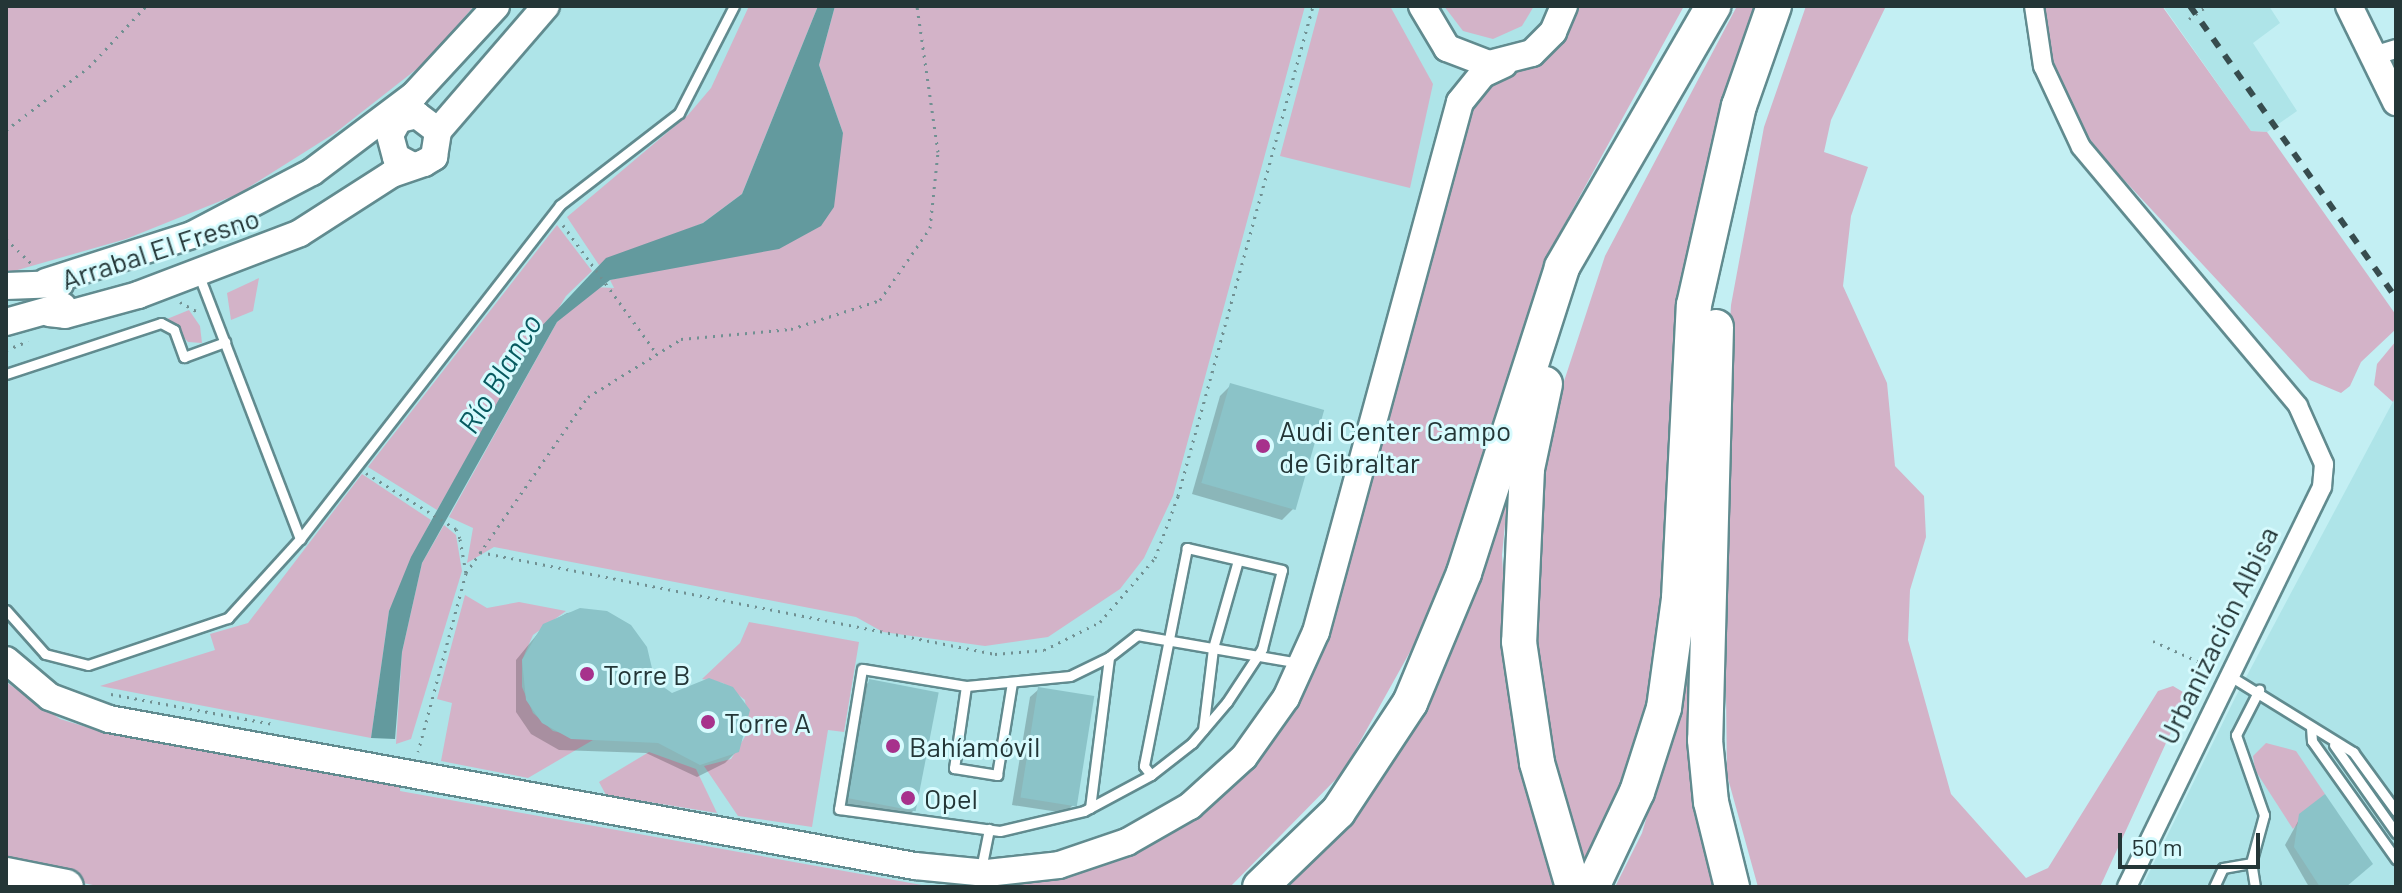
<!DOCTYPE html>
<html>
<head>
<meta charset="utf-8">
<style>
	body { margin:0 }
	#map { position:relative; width:2402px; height:893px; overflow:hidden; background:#c3eff3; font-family:Barlow,sans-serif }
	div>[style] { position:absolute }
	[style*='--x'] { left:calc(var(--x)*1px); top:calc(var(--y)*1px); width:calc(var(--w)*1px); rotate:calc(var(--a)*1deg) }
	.built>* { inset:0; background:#aee4e8 }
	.green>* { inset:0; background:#d3b3c8 }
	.water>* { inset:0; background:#639a9e }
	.shadow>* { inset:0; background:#0003 }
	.building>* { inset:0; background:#8bc3c8; transform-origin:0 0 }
	.path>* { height:3px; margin-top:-1.5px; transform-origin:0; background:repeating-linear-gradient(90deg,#719092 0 2px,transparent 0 8px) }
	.roads { filter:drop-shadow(2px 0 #618b8f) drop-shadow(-2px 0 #618b8f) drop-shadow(0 2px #618b8f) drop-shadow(0 -2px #618b8f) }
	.lane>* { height:9px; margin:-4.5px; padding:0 4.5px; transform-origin:4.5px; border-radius:4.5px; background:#fff }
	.street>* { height:18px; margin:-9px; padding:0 9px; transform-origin:9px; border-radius:9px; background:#fff }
	.secondary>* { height:26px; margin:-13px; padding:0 13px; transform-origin:13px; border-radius:13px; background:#fff }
	.highway>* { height:34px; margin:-17px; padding:0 17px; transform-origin:17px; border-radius:17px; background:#fff }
	.rail>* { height:6px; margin-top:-3px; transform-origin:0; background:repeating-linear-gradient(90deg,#374c4e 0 10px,transparent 0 20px) }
	.dots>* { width:22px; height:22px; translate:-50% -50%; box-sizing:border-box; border:4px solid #d7fbfe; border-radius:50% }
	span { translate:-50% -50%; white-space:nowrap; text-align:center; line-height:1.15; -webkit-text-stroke:6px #d7fbfe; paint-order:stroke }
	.street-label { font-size:28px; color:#243637 }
	.poi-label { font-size:28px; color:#243637 }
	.left { translate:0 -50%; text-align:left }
	.water-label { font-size:30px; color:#085a60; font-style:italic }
	.frame { position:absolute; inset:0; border:8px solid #243637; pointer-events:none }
	.scale { position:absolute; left:2118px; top:833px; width:142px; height:36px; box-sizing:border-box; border:4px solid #243637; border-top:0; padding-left:10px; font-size:24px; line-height:28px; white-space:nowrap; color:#243637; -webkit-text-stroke:6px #d7fbfe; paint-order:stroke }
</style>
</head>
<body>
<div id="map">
	<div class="built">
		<i style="clip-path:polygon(423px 6px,1623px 6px,1394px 618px,1107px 887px,286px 887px,6px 831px,6px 235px)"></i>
		<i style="clip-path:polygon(2163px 6px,2269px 6px,2280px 23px,2253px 43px,2297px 111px,2267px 132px,2251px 131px)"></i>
		<i style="clip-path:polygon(2396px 396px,2396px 887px,2142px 887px,2235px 698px)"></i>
	</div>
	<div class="green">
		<i style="clip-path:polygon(6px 6px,474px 6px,427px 61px,335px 133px,238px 194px,126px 239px,7px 273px)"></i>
		<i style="clip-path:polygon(749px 6px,818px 6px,742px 194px,703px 223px,599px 265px,567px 217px,688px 115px,711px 88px)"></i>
		<i style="clip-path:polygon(835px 6px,1305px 6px,1173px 496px,1144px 558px,1120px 589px,1048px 637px,985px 646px,883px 632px,856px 617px,494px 547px,467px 563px,473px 528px,449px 517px,557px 322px,594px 287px,614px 288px,610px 280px,804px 235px,843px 133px,819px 65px)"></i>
		<i style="clip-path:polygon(1320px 6px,1390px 6px,1433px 84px,1410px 188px,1280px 156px)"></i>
		<i style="clip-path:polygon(1444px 6px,1534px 6px,1522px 26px,1493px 39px,1463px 31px)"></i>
		<i style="clip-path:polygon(1574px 6px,1684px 6px,1553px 245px,1430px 616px,1343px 772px,1230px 887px,957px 887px,959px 879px,1137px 844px,1275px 725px,1466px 118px,1488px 81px,1548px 54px)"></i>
		<i style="clip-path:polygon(1737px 6px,1762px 6px,1714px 132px,1681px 305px,1668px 599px,1647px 715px,1624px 788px,1581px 874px,1557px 790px,1537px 653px,1542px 483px,1551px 421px,1605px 256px)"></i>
		<i style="clip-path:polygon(1806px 6px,1886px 6px,1831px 120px,1824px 152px,1868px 167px,1851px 216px,1843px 286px,1887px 383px,1895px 466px,1924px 496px,1926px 537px,1910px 590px,1908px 640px,1951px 794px,2026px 878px,2048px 868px,2158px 691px,2173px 686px,2188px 695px,2100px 887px,1758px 887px,1727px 775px,1723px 447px,1731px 305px,1764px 127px)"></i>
		<i style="clip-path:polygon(2044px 6px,2162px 6px,2251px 131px,2267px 132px,2396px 315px,2396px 329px,2361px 362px,2350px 386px,2341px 393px,2310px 380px,2099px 153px,2072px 111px,2051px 58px)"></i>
		<i style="clip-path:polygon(557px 225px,592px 271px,566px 296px,437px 510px,368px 467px)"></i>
		<i style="clip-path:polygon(259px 278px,253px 311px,231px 320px,227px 293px)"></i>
		<i style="clip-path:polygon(189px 310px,200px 326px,202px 343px,188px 342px,167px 319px)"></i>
		<i style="clip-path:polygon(2396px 341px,2396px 396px,2393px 402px,2374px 385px,2377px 364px)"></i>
		<i style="clip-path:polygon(362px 474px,431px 520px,389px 611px,371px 738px,100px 686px,215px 650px,210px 634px,248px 623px)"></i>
		<i style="clip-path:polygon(1509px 483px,1502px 555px,1510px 700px,1555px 887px,1279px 887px,1351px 816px)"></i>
		<i style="clip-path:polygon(444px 525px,456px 535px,462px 571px,411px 739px,396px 744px,402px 652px,422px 563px)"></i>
		<i style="clip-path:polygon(465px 595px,487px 608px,519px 602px,566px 611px,533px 635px,522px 660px,522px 687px,533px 713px,553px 731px,593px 740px,528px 778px,441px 761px,452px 703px,437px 699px)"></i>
		<i style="clip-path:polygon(749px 622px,859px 642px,844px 732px,828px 730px,812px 827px,738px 816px,704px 766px,731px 759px,748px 732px,745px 700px,723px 683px,702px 679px,740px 643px)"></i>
		<i style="clip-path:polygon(1688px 676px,1696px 789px,1717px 887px,1615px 887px,1642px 833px)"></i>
		<i style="clip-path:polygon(6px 682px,60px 719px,109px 734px,401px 782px,400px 791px,933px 887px,103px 887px,6px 868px)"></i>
		<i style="clip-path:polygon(2266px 743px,2296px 751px,2325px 794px,2293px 829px,2255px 770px,2253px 756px)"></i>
		<i style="clip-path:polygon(649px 752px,696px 769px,717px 813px,606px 795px,599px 782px)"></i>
	</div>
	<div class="water">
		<i style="clip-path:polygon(818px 6px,835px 6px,819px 65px,843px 133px,834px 207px,821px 226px,779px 249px,610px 280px,557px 322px,422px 563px,402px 652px,395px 739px,371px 738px,389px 611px,411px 557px,537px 331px,606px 258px,703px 223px,742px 194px)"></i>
	</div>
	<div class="shadow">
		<i style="clip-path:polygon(1231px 385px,1293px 509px,1282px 520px,1192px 494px,1220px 396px)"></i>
		<i style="clip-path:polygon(594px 610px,653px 682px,737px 751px,725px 763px,697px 777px,646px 753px,559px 750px,531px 734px,516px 712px,516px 660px,544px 626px,567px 613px)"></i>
		<i style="clip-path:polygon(870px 681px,915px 809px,904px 820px,840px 809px,858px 692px)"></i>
		<i style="clip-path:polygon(1039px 689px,1074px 804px,1065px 813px,1012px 805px,1030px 697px)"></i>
		<i style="clip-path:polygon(2301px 816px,2340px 887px,2309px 887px,2285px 845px)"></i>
	</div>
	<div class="building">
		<i style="left:1230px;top:383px;width:98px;height:104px;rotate:16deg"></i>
		<i style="clip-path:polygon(580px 608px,607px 611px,631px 625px,647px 647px,655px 681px,672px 693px,709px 678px,733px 687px,750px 710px,739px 752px,700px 765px,658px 743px,571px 739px,542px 723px,526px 700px,522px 660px,543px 624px)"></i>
		<i style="left:869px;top:679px;width:71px;height:121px;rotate:11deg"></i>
		<i style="left:1038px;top:687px;width:57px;height:112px;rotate:9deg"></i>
		<i style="clip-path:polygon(2325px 794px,2373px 864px,2346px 887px,2320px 887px,2294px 847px,2299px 814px)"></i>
	</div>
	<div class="path">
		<i style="--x:2189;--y:19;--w:22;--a:-36"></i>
		<i style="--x:6;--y:130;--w:104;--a:-37.2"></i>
		<i style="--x:89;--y:67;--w:83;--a:-46.9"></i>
		<i style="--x:563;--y:225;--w:160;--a:53.9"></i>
		<i style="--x:6;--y:239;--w:36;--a:44"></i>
		<i style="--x:180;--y:302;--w:21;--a:29"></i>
		<i style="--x:6;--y:350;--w:24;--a:-22"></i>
		<i style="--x:366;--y:473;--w:106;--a:31.9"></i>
		<i style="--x:456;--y:529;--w:11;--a:68"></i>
		<i style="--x:460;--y:539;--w:35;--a:80"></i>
		<i style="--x:466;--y:573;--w:185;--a:105"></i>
		<i style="--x:480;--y:552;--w:525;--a:11.2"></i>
		<i style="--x:995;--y:654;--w:49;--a:-4.7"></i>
		<i style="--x:1044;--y:650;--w:63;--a:-26.6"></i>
		<i style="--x:1100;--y:622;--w:84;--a:-49.3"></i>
		<i style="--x:1155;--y:558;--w:66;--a:-69.6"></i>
		<i style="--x:1178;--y:496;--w:508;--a:-74.6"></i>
		<i style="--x:466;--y:573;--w:214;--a:-55.3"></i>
		<i style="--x:588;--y:397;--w:110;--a:-31.9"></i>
		<i style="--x:681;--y:339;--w:110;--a:-5.2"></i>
		<i style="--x:791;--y:329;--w:94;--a:-18"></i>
		<i style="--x:880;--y:300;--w:88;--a:-55.2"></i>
		<i style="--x:930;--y:228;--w:76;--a:-84"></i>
		<i style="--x:938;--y:152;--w:148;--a:-98.2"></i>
		<i style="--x:2153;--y:641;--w:66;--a:24.2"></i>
		<i style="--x:111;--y:694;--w:165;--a:10.5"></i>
	</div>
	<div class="roads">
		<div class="lane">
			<i style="--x:198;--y:273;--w:285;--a:69"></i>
			<i style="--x:6;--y:374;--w:163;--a:-18.2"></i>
			<i style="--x:161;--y:323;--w:15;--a:28"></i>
			<i style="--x:174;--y:330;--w:29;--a:70"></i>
			<i style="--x:184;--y:357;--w:44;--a:-20.1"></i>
			<i style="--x:6;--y:610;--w:59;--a:48.4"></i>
			<i style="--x:45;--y:654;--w:44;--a:14.3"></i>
			<i style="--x:88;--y:665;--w:148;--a:-18.6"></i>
			<i style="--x:228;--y:618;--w:107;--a:-47.7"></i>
			<i style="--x:300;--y:539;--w:423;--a:-52.1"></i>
			<i style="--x:560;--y:205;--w:150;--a:-37.7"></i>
			<i style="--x:679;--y:113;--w:120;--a:-62.8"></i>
			<i style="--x:1109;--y:657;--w:43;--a:154"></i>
			<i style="--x:1070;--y:676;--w:104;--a:174.5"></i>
			<i style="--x:966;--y:686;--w:105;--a:-170.7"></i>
			<i style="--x:862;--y:669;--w:142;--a:99.3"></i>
			<i style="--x:839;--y:809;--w:162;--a:7.8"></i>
			<i style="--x:1000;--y:831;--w:86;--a:-13.4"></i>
			<i style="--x:1084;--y:811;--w:76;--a:-28.2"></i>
			<i style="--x:1151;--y:775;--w:52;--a:-38"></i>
			<i style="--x:1192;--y:743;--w:54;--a:-49.5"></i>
			<i style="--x:1227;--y:702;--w:64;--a:-56.6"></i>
			<i style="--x:1262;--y:649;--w:81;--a:-75.8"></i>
			<i style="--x:1282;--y:570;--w:98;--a:-167"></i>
			<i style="--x:1187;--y:548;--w:222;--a:101.2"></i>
			<i style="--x:1144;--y:766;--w:11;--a:52"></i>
			<i style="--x:2230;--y:676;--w:145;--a:31.7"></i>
			<i style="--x:2353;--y:752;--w:73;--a:53.9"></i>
			<i style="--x:966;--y:686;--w:83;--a:98.3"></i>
			<i style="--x:954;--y:768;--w:44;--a:9.2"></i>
			<i style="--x:997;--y:775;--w:94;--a:-80.8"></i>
			<i style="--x:2311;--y:727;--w:14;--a:86"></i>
			<i style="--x:2312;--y:741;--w:145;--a:54.6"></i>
			<i style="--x:1203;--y:730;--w:83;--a:-83"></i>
			<i style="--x:1213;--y:648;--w:91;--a:-74.1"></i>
			<i style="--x:2334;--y:745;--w:108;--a:54.8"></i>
			<i style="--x:1090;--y:808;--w:152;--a:-82.8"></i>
			<i style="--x:1109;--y:657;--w:36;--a:-38"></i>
			<i style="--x:1137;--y:635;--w:164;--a:9.8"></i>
			<i style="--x:981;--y:869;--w:41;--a:-78.7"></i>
			<i style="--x:2214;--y:887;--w:21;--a:-65"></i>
			<i style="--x:2223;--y:868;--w:28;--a:-10"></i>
			<i style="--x:2255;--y:887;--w:24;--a:-99"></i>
			<i style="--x:2251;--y:863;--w:50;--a:-74.8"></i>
			<i style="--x:2264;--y:815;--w:85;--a:-109.3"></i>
			<i style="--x:2236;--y:735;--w:51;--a:-62.9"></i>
		</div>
		<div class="street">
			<i style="--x:2034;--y:6;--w:61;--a:81.5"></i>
			<i style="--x:2043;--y:66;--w:89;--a:64.9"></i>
			<i style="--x:2081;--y:147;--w:338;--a:50"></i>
			<i style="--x:2298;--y:406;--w:64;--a:65.9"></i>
			<i style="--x:2324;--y:464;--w:23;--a:95"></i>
			<i style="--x:2322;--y:487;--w:445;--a:116"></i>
			<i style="--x:2373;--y:56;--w:24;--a:-17"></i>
		</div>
		<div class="secondary">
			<i style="--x:1422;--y:6;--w:49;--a:59.2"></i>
			<i style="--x:1447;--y:48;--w:45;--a:20.9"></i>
			<i style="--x:1489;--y:64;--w:44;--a:-14.3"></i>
			<i style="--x:1532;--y:53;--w:30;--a:-45"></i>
			<i style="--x:1553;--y:32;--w:28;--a:-67"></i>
			<i style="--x:2349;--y:6;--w:107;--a:63.9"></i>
			<i style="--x:438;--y:131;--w:165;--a:-49.2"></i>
			<i style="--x:46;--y:282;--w:153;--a:-17.8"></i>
			<i style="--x:192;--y:235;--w:136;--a:-27.7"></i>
			<i style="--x:312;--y:172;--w:128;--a:-37"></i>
			<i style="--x:414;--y:95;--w:121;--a:-47.3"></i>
			<i style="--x:6;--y:286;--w:54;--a:-2.1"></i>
			<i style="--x:49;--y:313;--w:16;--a:7"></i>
			<i style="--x:65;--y:315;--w:76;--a:-15.3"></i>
			<i style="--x:138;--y:295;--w:173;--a:-20.9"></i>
			<i style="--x:300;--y:233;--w:109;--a:-32.7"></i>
			<i style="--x:392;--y:174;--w:34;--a:-19"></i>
			<i style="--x:424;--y:163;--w:12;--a:-31"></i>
			<i style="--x:434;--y:157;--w:26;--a:-81"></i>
			<i style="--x:438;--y:131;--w:26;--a:-143"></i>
			<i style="--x:417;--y:115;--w:18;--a:167"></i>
			<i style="--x:399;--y:119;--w:18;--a:119"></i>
			<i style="--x:390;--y:135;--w:23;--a:75"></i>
			<i style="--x:396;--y:157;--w:19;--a:28"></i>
			<i style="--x:6;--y:322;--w:59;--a:-15.7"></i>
			<i style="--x:6;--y:660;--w:57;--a:40.1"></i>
			<i style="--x:50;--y:697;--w:63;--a:20.4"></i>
			<i style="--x:109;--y:719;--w:819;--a:10.34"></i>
			<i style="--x:915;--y:866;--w:72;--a:5.6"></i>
			<i style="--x:987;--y:873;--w:72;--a:-6.3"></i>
			<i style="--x:1059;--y:865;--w:72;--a:-18.7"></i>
			<i style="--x:1127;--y:842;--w:73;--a:-29.7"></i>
			<i style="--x:1190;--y:806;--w:73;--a:-42.2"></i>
			<i style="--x:1244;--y:757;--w:72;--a:-54.6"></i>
			<i style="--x:1286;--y:698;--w:72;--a:-65.6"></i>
			<i style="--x:1316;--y:632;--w:549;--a:-74.8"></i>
			<i style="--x:1460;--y:102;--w:36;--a:-51"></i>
			<i style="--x:1483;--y:74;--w:23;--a:-25"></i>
		</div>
		<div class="highway">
			<i style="--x:1716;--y:327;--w:413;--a:91.5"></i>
			<i style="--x:1705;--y:740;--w:62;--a:84.5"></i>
			<i style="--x:1711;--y:802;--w:88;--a:76.1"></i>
			<i style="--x:1545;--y:384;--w:87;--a:102"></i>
			<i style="--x:1527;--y:469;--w:173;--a:92.6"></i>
			<i style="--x:1519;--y:642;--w:122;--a:81.5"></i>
			<i style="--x:1537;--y:763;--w:129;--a:73.8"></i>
			<i style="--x:6;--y:875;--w:61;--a:11.3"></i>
			<i style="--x:1260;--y:887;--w:108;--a:-43.9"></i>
			<i style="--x:1338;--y:812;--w:131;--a:-56.6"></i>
			<i style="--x:1410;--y:703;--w:141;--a:-67.4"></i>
			<i style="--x:1464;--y:573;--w:321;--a:-72.2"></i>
			<i style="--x:1562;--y:267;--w:302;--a:-59.9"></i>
			<i style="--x:1592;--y:887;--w:105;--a:-64.7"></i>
			<i style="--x:1637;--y:792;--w:88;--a:-72.2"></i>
			<i style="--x:1664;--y:708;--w:111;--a:-82.2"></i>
			<i style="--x:1679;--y:598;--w:293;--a:-87.1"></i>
			<i style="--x:1694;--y:305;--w:204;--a:-77.3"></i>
			<i style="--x:1739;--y:106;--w:106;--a:-70.7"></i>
		</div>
	</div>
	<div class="rail">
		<i style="--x:2190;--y:6;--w:357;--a:54.8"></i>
	</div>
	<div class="dots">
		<i style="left:1263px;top:446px;background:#a7328c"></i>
		<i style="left:587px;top:674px;background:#a7328c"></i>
		<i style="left:708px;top:722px;background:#a7328c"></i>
		<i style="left:893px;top:746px;background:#a7328c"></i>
		<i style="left:908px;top:798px;background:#a7328c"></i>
	</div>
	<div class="street-label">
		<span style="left:160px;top:248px;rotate:-18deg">Arrabal El Fresno</span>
		<span style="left:2217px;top:635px;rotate:-64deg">Urbanización Albisa</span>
	</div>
	<div class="poi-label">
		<span class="left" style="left:1279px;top:446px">Audi Center Campo<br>de Gibraltar</span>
		<span class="left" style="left:603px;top:674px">Torre B</span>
		<span class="left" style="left:724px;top:722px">Torre A</span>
		<span class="left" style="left:909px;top:746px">Bahíamóvil</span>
		<span class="left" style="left:924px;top:798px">Opel</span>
	</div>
	<div class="water-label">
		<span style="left:499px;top:373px;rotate:-59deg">Río Blanco</span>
	</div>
	<div class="frame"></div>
	<div class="scale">50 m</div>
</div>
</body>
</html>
